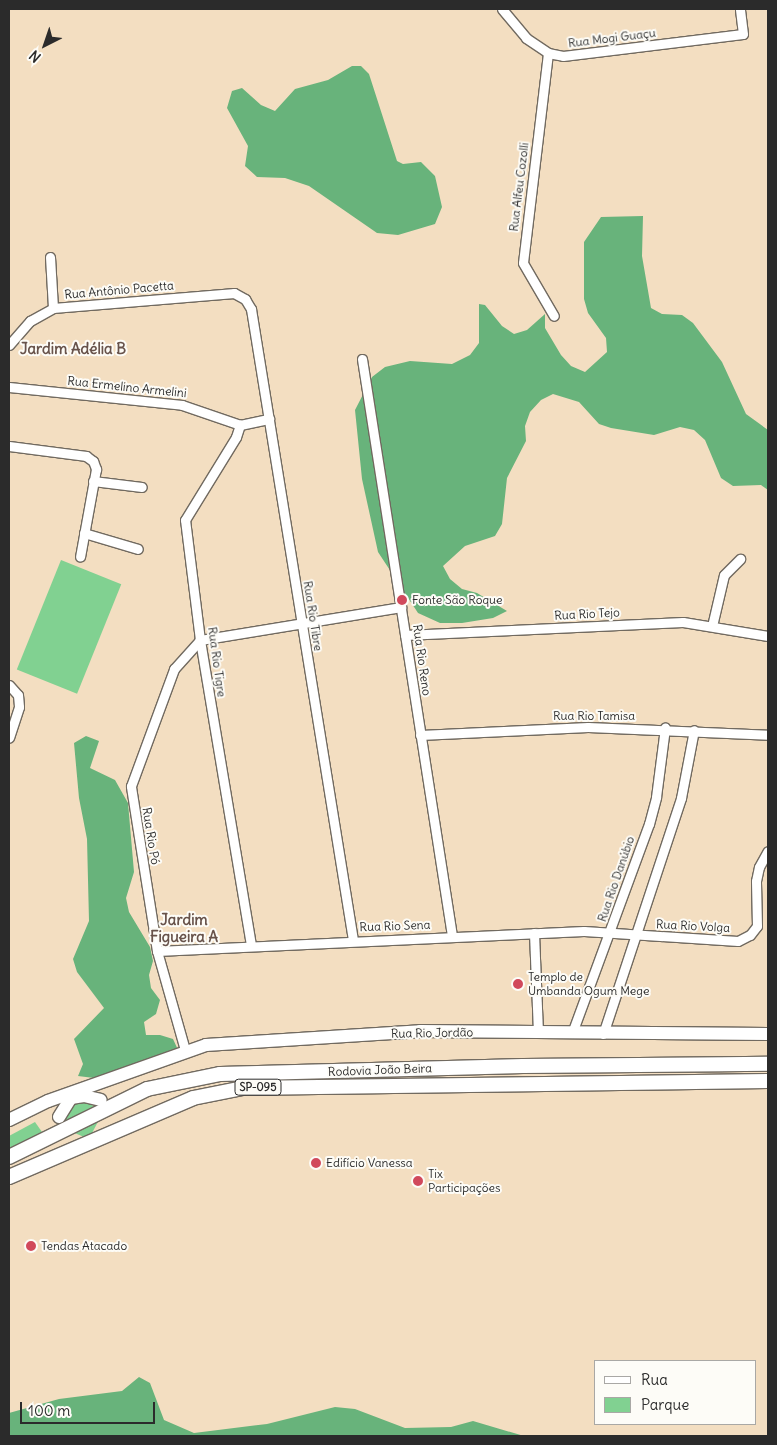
<!DOCTYPE html>
<html>
<head>
<meta charset="utf-8">
<style>
	body { margin:0 }
	#map { position:relative; width:777px; height:1445px; overflow:hidden; background:#f3dec1; font-family:Delius,sans-serif }
	div>[style] { position:absolute }
	[style*='--x'] { left:calc(var(--x)*1px); top:calc(var(--y)*1px); width:calc(var(--w)*1px); rotate:calc(var(--a)*1deg) }
	.green>* { inset:0; background:#81d191; transform-origin:0 0 }
	.forest>* { inset:0; background:#68b37b }
	.roads { filter:drop-shadow(1px 0 #716a60) drop-shadow(-1px 0 #716a60) drop-shadow(0 1px #716a60) drop-shadow(0 -1px #716a60) }
	.street>* { height:9px; margin:-4.5px; padding:0 4.5px; transform-origin:4.5px; border-radius:4.5px; background:#fff }
	.secondary>* { height:12px; margin:-6px; padding:0 6px; transform-origin:6px; border-radius:6px; background:#fff }
	.primary>* { height:14px; margin:-7px; padding:0 7px; transform-origin:7px; border-radius:7px; background:#fff }
	.dots>* { width:14px; height:14px; translate:-50% -50%; box-sizing:border-box; border:2px solid #fdfcf7; border-radius:50% }
	span { translate:-50% -50%; white-space:nowrap; text-align:center; line-height:1.15; -webkit-text-stroke:4px #fdfcf7; paint-order:stroke }
	.shield-label span { padding:1px 4px; background:#fdfcf7; border:1px solid; border-radius:4px; -webkit-text-stroke-width:0 }
	.shield-label { font-size:11px; color:#2b2b2b; font-weight:700 }
	.street-label { font-size:12px; color:#2b2b2b }
	.poi-label { font-size:12px; color:#2b2b2b }
	.left { translate:0 -50%; text-align:left }
	.quarter-label { font-size:15px; color:#68534b; font-weight:700 }
	.frame { position:absolute; inset:0; border:10px solid #2b2b2b; pointer-events:none }
	.legend { position:absolute; left:594px; top:1360px; width:162px; height:65px; box-sizing:border-box; background:#fdfcf7; border:1px solid #a9a8a5; margin:0; padding:6px 9px; list-style:none; font-size:15px; color:#2b2b2b }
	.legend li { display:flex; align-items:center; gap:10px; height:25px }
	.legend b { width:25px; border:1px solid #a9a8a5 }
	.north { position:absolute; left:20px; top:20px; width:50px; height:50px; -webkit-text-stroke:4px #fdfcf7; paint-order:stroke; rotate:221deg; font-size:14px; font-weight:700; line-height:20px; text-align:center; color:#2b2b2b }
	.north::after { content:''; display:block; margin:auto; width:18px; height:22px; background:#2b2b2b; clip-path:polygon(50% 0,100% 100%,50% 72%,0 100%) }
	.scale { position:absolute; left:20px; top:1402px; width:135px; height:22px; box-sizing:border-box; border:2px solid #2b2b2b; border-top:0; padding-left:6px; font-size:15px; line-height:18px; white-space:nowrap; color:#2b2b2b; -webkit-text-stroke:4px #fdfcf7; paint-order:stroke }
</style>
</head>
<body>
<div id="map">
	<div class="green">
		<i style="left:61px;top:560px;width:65px;height:118px;rotate:22deg"></i>
		<i style="clip-path:polygon(88px 1101px,94px 1107px,63px 1123px,66px 1105px)"></i>
		<i style="clip-path:polygon(100px 1118px,92px 1133px,84px 1137px,70px 1131px)"></i>
		<i style="clip-path:polygon(35px 1122px,42px 1132px,9px 1150px,9px 1136px)"></i>
	</div>
	<div class="forest">
		<i style="clip-path:polygon(352px 66px,361px 66px,369px 74px,397px 161px,403px 164px,421px 162px,435px 176px,442px 207px,435px 224px,398px 235px,377px 233px,309px 186px,285px 178px,257px 177px,245px 166px,248px 146px,227px 108px,232px 91px,242px 88px,261px 105px,275px 111px,295px 89px,328px 80px)"></i>
		<i style="clip-path:polygon(643px 216px,642px 256px,651px 308px,662px 314px,682px 315px,693px 323px,722px 362px,746px 414px,768px 430px,768px 490px,761px 485px,733px 486px,721px 478px,705px 440px,694px 430px,680px 427px,654px 435px,611px 428px,599px 424px,579px 402px,553px 394px,541px 400px,530px 412px,525px 426px,526px 441px,507px 478px,502px 524px,495px 536px,465px 546px,443px 566px,450px 579px,462px 589px,477px 593px,507px 611px,493px 618px,462px 623px,440px 623px,418px 613px,378px 552px,362px 479px,355px 410px,372px 377px,385px 367px,410px 361px,452px 364px,470px 355px,479px 343px,479px 304px,485px 305px,502px 326px,514px 334px,527px 330px,545px 314px,545px 328px,561px 355px,571px 366px,585px 372px,607px 352px,606px 338px,588px 313px,584px 299px,584px 242px,601px 217px)"></i>
		<i style="clip-path:polygon(86px 736px,99px 741px,90px 768px,115px 780px,128px 803px,134px 872px,126px 898px,129px 912px,150px 947px,153px 961px,149px 975px,151px 988px,160px 1000px,156px 1014px,144px 1022px,146px 1035px,160px 1035px,173px 1039px,179px 1052px,102px 1079px,78px 1076px,83px 1064px,74px 1039px,104px 1008px,77px 972px,73px 959px,89px 921px,87px 839px,79px 798px,74px 743px)"></i>
		<i style="clip-path:polygon(139px 1377px,150px 1383px,164px 1420px,194px 1433px,267px 1424px,335px 1407px,355px 1409px,405px 1428px,451px 1427px,473px 1421px,524px 1436px,9px 1436px,9px 1413px,59px 1399px,122px 1391px)"></i>
	</div>
	<div class="roads">
		<div class="street">
			<i style="--x:502;--y:9;--w:38;--a:50"></i>
			<i style="--x:526;--y:38;--w:27;--a:34"></i>
			<i style="--x:548;--y:53;--w:15;--a:11"></i>
			<i style="--x:563;--y:56;--w:181;--a:-7"></i>
			<i style="--x:743;--y:34;--w:25;--a:-97"></i>
			<i style="--x:548;--y:53;--w:211;--a:96.8"></i>
			<i style="--x:523;--y:263;--w:61;--a:59.7"></i>
			<i style="--x:50;--y:257;--w:51;--a:86.6"></i>
			<i style="--x:9;--y:345;--w:32;--a:-49"></i>
			<i style="--x:30;--y:321;--w:26;--a:-29"></i>
			<i style="--x:53;--y:308;--w:182;--a:-4.7"></i>
			<i style="--x:234;--y:293;--w:13;--a:29"></i>
			<i style="--x:245;--y:299;--w:12;--a:59"></i>
			<i style="--x:251;--y:309;--w:639;--a:80.82"></i>
			<i style="--x:362;--y:359;--w:584;--a:81.13"></i>
			<i style="--x:9;--y:387;--w:174;--a:5.9"></i>
			<i style="--x:182;--y:405;--w:61;--a:19"></i>
			<i style="--x:9;--y:446;--w:78;--a:7.4"></i>
			<i style="--x:86;--y:456;--w:9;--a:36"></i>
			<i style="--x:93;--y:461;--w:9;--a:69"></i>
			<i style="--x:96;--y:469;--w:89;--a:100.3"></i>
			<i style="--x:93;--y:481;--w:49;--a:7"></i>
			<i style="--x:84;--y:533;--w:56;--a:16.5"></i>
			<i style="--x:712;--y:626;--w:52;--a:-76.8"></i>
			<i style="--x:724;--y:575;--w:23;--a:-45"></i>
			<i style="--x:405;--y:635;--w:278;--a:-2.7"></i>
			<i style="--x:683;--y:622;--w:86;--a:9.4"></i>
			<i style="--x:9;--y:685;--w:13;--a:48"></i>
			<i style="--x:18;--y:695;--w:12;--a:85"></i>
			<i style="--x:19;--y:707;--w:32;--a:108"></i>
			<i style="--x:420;--y:735;--w:168;--a:-2.7"></i>
			<i style="--x:588;--y:727;--w:180;--a:2.5"></i>
			<i style="--x:534;--y:933;--w:99;--a:87.7"></i>
			<i style="--x:251;--y:945;--w:309;--a:-99.5"></i>
			<i style="--x:200;--y:640;--w:121;--a:-97.1"></i>
			<i style="--x:185;--y:520;--w:97;--a:-58.4"></i>
			<i style="--x:236;--y:437;--w:13;--a:-72"></i>
			<i style="--x:240;--y:425;--w:30;--a:-12"></i>
			<i style="--x:157;--y:951;--w:427;--a:-2.7"></i>
			<i style="--x:584;--y:931;--w:154;--a:3.7"></i>
			<i style="--x:738;--y:941;--w:13;--a:-27"></i>
			<i style="--x:750;--y:935;--w:11;--a:-52"></i>
			<i style="--x:757;--y:926;--w:45;--a:-91.3"></i>
			<i style="--x:756;--y:881;--w:14;--a:-78"></i>
			<i style="--x:759;--y:867;--w:18;--a:-61"></i>
			<i style="--x:572;--y:1033;--w:223;--a:-69.8"></i>
			<i style="--x:649;--y:824;--w:28;--a:-75"></i>
			<i style="--x:656;--y:797;--w:70;--a:-82.6"></i>
			<i style="--x:603;--y:1034;--w:249;--a:-71.7"></i>
			<i style="--x:681;--y:798;--w:69;--a:-79.2"></i>
			<i style="--x:185;--y:1050;--w:103;--a:-105.8"></i>
			<i style="--x:157;--y:951;--w:167;--a:-99"></i>
			<i style="--x:131;--y:786;--w:125;--a:-69.8"></i>
			<i style="--x:174;--y:669;--w:39;--a:-48"></i>
			<i style="--x:200;--y:640;--w:204;--a:-9.3"></i>
		</div>
		<div class="secondary">
			<i style="--x:59;--y:1117;--w:22;--a:-58"></i>
			<i style="--x:71;--y:1098;--w:13;--a:-9"></i>
			<i style="--x:84;--y:1096;--w:17;--a:13"></i>
			<i style="--x:9;--y:1120;--w:43;--a:-26"></i>
			<i style="--x:48;--y:1101;--w:168;--a:-19.5"></i>
			<i style="--x:206;--y:1045;--w:214;--a:-3.7"></i>
			<i style="--x:420;--y:1031;--w:348;--a:0.5"></i>
		</div>
		<div class="primary">
			<i style="--x:9;--y:1157;--w:154;--a:-26.2"></i>
			<i style="--x:147;--y:1089;--w:75;--a:-11.6"></i>
			<i style="--x:220;--y:1074;--w:303;--a:-1.5"></i>
			<i style="--x:523;--y:1066;--w:245;--a:-0.5"></i>
			<i style="--x:9;--y:1177;--w:200;--a:-23.2"></i>
			<i style="--x:193;--y:1098;--w:51;--a:-11.3"></i>
			<i style="--x:243;--y:1088;--w:525;--a:-0.76"></i>
		</div>
	</div>
	<div class="dots">
		<i style="left:402px;top:600px;background:#d1495b"></i>
		<i style="left:518px;top:984px;background:#d1495b"></i>
		<i style="left:316px;top:1163px;background:#d1495b"></i>
		<i style="left:418px;top:1181px;background:#d1495b"></i>
		<i style="left:31px;top:1246px;background:#d1495b"></i>
	</div>
	<div class="shield-label">
		<span style="left:258px;top:1087px">SP-095</span>
	</div>
	<div class="street-label">
		<span style="left:612px;top:38px;rotate:-7deg">Rua Mogi Guaçu</span>
		<span style="left:519px;top:187px;rotate:-83deg">Rua Alfeu Cozolli</span>
		<span style="left:119px;top:290px;rotate:-5deg">Rua Antônio Pacetta</span>
		<span style="left:127px;top:387px;rotate:6deg">Rua Ermelino Armelini</span>
		<span style="left:587px;top:614px;rotate:-3deg">Rua Rio Tejo</span>
		<span style="left:313px;top:616px;rotate:81deg">Rua Rio Tibre</span>
		<span style="left:422px;top:660px;rotate:82deg">Rua Rio Reno</span>
		<span style="left:217px;top:662px;rotate:82deg">Rua Rio Tigre</span>
		<span style="left:594px;top:716px">Rua Rio Tamisa</span>
		<span style="left:151px;top:836px;rotate:81deg">Rua Rio Pó</span>
		<span style="left:616px;top:879px;rotate:-71deg">Rua Rio Danúbio</span>
		<span style="left:395px;top:926px;rotate:-2deg">Rua Rio Sena</span>
		<span style="left:693px;top:926px;rotate:3deg">Rua Rio Volga</span>
		<span style="left:432px;top:1033px;rotate:-1deg">Rua Rio Jordão</span>
		<span style="left:380px;top:1070px;rotate:-2deg">Rodovia João Beira</span>
	</div>
	<div class="poi-label">
		<span class="left" style="left:412px;top:600px">Fonte São Roque</span>
		<span class="left" style="left:528px;top:984px">Templo de<br>Umbanda Ogum Mege</span>
		<span class="left" style="left:326px;top:1163px">Edifício Vanessa</span>
		<span class="left" style="left:428px;top:1181px">Tix<br>Participações</span>
		<span class="left" style="left:41px;top:1246px">Tendas Atacado</span>
	</div>
	<div class="quarter-label">
		<span style="left:73px;top:349px">Jardim Adélia B</span>
		<span style="left:184px;top:928px">Jardim<br>Figueira A</span>
	</div>
	<div class="frame"></div>
	<ul class="legend">
	<li><b style="height:6px;background:#fff"></b>Rua</li>
	<li><b style="height:14px;background:#81d191"></b>Parque</li>
	</ul>
	<div class="north">N</div>
	<div class="scale">100 m</div>
</div>
</body>
</html>
